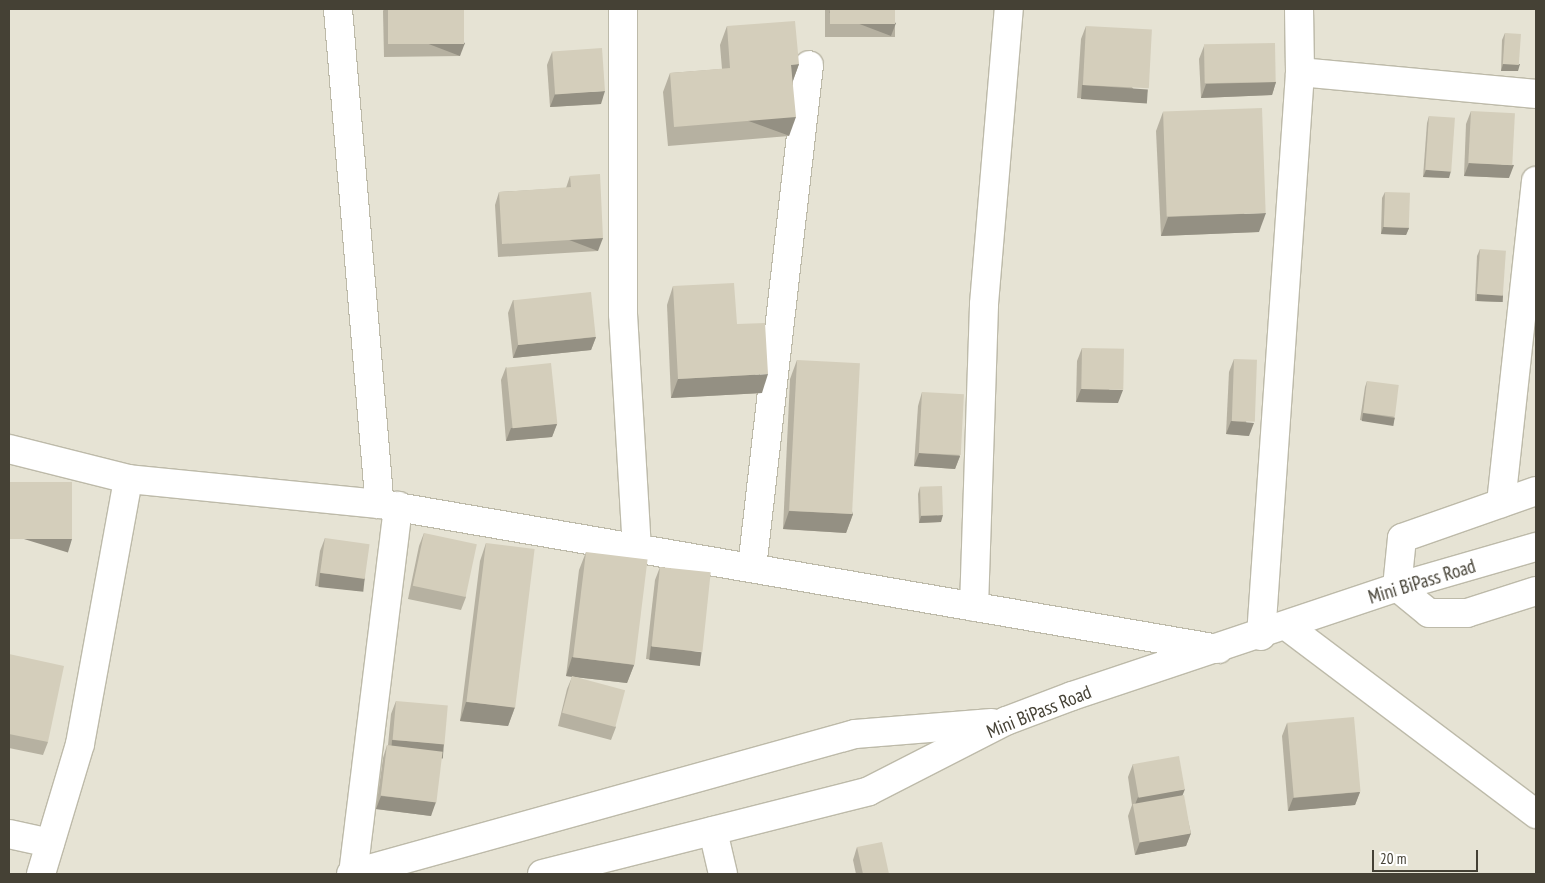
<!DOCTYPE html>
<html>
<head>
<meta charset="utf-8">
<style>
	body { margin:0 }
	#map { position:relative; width:1545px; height:883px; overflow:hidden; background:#f2f1e6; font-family:"PT Sans Narrow",sans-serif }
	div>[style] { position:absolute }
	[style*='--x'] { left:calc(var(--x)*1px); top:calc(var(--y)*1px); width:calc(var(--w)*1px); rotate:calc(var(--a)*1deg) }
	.residential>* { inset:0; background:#e6e3d4; transform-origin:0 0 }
	.roads { filter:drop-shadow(1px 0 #bdbaa9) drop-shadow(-1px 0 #bdbaa9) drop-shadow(0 1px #bdbaa9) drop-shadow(0 -1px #bdbaa9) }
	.minor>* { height:28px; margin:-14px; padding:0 14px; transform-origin:14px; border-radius:14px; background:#fff }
	.tertiary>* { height:28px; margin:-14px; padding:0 14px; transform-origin:14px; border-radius:14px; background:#fff }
	.wall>* { inset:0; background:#b6b1a1; transform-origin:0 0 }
	.shaded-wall>* { inset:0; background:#949083; transform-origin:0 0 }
	.building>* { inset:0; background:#d4cebb; transform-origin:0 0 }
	span { translate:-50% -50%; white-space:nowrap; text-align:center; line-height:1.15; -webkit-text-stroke:4px #fff; paint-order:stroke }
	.street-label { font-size:19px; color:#454135 }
	.frame { position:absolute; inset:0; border:10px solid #454135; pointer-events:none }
	.scale { position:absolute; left:1372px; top:850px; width:106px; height:22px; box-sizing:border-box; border:2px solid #454135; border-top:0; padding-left:6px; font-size:15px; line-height:18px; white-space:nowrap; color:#454135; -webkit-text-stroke:4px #fff; paint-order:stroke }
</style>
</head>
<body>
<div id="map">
	<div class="residential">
		<i style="left:9px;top:9px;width:1527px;height:865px"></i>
	</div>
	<div class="roads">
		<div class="minor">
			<i style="--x:338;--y:9;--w:497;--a:85.2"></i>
			<i style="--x:623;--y:9;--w:305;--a:90"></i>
			<i style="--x:623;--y:314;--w:234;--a:86.6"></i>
			<i style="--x:1300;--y:72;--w:237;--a:5.3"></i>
			<i style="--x:9;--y:449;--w:123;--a:14.1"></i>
			<i style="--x:1501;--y:503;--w:324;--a:-83.8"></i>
			<i style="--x:752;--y:568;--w:506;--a:-83.53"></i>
			<i style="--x:974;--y:607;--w:303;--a:-88.1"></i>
			<i style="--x:984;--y:304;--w:296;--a:-85.2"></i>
			<i style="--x:1288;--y:627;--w:311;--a:37"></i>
			<i style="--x:1261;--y:636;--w:565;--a:-86.04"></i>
			<i style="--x:1300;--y:72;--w:63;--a:-90.9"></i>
			<i style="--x:713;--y:831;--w:44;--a:76.9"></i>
			<i style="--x:9;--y:834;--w:42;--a:12.4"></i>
			<i style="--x:41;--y:874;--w:136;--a:-73.3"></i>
			<i style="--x:80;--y:744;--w:269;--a:-79.7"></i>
			<i style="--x:128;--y:479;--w:253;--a:5.7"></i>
			<i style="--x:380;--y:504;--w:851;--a:9.81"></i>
			<i style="--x:353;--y:874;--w:371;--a:-83"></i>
		</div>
		<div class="tertiary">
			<i style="--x:1536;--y:491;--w:142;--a:160.7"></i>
			<i style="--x:1402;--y:538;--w:49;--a:95.8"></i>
			<i style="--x:1397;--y:587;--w:41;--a:39.1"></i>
			<i style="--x:1429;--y:613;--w:38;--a:0"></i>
			<i style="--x:1467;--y:613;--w:72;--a:-17.7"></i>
			<i style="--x:351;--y:874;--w:523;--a:-15.52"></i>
			<i style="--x:855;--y:734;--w:137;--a:-4.6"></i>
			<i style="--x:542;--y:874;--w:337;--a:-14.2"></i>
			<i style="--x:869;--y:791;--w:154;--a:-27.1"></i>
			<i style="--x:1006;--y:721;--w:71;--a:-20.7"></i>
			<i style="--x:1072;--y:696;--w:343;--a:-18.5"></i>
			<i style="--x:1397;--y:587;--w:145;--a:-16.1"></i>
		</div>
	</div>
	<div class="wall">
		<i style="clip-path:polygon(384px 9px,464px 9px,460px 56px,384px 57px,383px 11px)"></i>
		<i style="left:825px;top:9px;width:70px;height:28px"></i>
		<i style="clip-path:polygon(727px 26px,799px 64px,793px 81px,789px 136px,668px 146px,663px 92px,670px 73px,722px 69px,720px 45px)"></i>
		<i style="clip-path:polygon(1086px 26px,1144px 103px,1077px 98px,1081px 39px)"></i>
		<i style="clip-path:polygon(1505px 33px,1518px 71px,1501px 71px,1502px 40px)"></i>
		<i style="clip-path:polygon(1204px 46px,1276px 82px,1272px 95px,1201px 98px,1199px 59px)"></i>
		<i style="clip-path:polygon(552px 52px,601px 104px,550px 107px,547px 65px)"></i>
		<i style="clip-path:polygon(1471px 111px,1509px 178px,1464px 176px,1466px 124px)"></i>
		<i style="clip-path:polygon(1163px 112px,1259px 232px,1161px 236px,1156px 131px)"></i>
		<i style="clip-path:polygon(1429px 116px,1449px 178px,1423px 177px,1427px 123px)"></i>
		<i style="clip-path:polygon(570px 176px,598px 251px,498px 257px,495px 205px,499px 192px,566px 188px)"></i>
		<i style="clip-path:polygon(1385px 192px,1409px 228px,1406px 235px,1381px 234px,1382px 198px)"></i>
		<i style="clip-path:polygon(1480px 249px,1503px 295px,1501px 302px,1475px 301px,1477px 256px)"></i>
		<i style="clip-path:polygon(673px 286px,737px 324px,762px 393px,671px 398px,667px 305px)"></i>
		<i style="clip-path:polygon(513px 300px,596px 337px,591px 350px,513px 358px,508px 313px)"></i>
		<i style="clip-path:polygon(1082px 348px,1118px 403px,1076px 402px,1077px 361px)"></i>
		<i style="clip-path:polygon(1234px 359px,1249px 436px,1226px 434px,1229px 372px)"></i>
		<i style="clip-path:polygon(797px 360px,853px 514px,846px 533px,783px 529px,790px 379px)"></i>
		<i style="clip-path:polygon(506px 367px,557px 424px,552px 437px,506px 441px,501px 380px)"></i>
		<i style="clip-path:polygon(1367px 381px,1395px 418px,1392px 425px,1360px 420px,1365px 387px)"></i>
		<i style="clip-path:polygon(922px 392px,960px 456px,955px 469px,914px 466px,918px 406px)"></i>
		<i style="clip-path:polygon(920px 487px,941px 522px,919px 523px,918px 494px)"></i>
		<i style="clip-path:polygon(424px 533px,466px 597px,461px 610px,408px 599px,419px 546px)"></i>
		<i style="clip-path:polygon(325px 538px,365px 578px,361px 591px,315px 586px,320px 551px)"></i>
		<i style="clip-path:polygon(486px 543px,515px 707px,508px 726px,460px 721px,480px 561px)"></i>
		<i style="clip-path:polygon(586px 552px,634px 665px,627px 683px,575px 677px,616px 727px,611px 740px,558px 726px,567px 689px,572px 677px,566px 676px,579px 570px)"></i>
		<i style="clip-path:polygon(660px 567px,697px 665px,646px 659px,655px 580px)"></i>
		<i style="clip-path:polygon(9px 654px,48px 742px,43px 755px,9px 748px)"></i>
		<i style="clip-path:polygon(396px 701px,444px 744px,442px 752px,431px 816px,376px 809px,383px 758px,387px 745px,388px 745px,391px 714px)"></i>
		<i style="clip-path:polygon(1287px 723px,1360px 792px,1355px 805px,1288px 811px,1282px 736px)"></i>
		<i style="clip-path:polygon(1133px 764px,1182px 795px,1191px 833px,1186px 846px,1135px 855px,1128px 816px,1132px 805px,1128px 777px)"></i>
		<i style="clip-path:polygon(857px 847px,889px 874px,856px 874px,853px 860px)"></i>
	</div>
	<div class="shaded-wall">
		<i style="left:896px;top:23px;width:14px;height:66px;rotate:111deg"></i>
		<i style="left:465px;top:43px;width:14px;height:76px;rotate:111deg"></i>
		<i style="clip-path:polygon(799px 64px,792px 83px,791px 65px)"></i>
		<i style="clip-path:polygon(1503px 64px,1520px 64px,1518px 71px,1501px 71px)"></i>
		<i style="clip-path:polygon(1276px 82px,1272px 95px,1201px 98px,1206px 84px)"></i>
		<i style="left:1082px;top:85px;width:66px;height:14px;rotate:4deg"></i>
		<i style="clip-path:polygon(605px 91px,601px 104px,550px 107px,555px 94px)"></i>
		<i style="left:796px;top:117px;width:20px;height:122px;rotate:110deg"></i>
		<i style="clip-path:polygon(1469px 163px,1514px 165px,1509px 178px,1464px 176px)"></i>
		<i style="clip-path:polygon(1426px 170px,1451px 171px,1449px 178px,1423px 177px)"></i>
		<i style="clip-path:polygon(1266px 213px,1259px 232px,1161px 236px,1168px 217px)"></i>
		<i style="clip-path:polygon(1383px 227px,1409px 228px,1406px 235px,1381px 234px)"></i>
		<i style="left:603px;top:238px;width:14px;height:101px;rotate:111deg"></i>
		<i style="left:1477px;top:294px;width:26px;height:7px;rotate:2deg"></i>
		<i style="clip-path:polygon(596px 337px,591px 350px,513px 358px,518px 345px)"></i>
		<i style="clip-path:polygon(768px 374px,762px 393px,671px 398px,678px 379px)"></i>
		<i style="clip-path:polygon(1081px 389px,1123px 390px,1118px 403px,1076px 402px)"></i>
		<i style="left:1363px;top:413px;width:32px;height:8px;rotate:9deg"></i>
		<i style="clip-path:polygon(1231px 421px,1254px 423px,1249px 436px,1226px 434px)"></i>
		<i style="clip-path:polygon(557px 424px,552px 437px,506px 441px,511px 428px)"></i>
		<i style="clip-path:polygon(919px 453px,960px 456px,955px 469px,914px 466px)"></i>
		<i style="clip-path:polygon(789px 511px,853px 514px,846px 533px,783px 529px)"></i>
		<i style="clip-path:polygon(943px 515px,941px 522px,919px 523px,921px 516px)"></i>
		<i style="left:72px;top:539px;width:14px;height:63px;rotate:107deg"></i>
		<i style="left:320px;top:573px;width:45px;height:14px;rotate:6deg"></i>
		<i style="left:651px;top:646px;width:51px;height:14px;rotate:7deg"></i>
		<i style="clip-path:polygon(572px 657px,634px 665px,627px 683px,566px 676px)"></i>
		<i style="clip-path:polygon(466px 702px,515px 707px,508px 726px,460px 721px)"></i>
		<i style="left:392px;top:740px;width:52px;height:15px;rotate:4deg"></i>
		<i style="clip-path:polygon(1185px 789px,1180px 802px,1134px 807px,1138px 797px)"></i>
		<i style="clip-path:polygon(1360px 792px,1355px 805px,1288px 811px,1293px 798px)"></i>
		<i style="clip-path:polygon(381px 796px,436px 802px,431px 816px,376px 809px)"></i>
		<i style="clip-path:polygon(1191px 833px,1186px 846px,1135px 855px,1140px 842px)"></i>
	</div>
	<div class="building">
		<i style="left:388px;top:9px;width:76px;height:35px"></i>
		<i style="left:830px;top:9px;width:65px;height:15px"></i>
		<i style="clip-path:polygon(795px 21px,799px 64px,791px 65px,796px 117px,674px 127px,670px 73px,730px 68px,727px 26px)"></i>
		<i style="left:1086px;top:26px;width:66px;height:59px;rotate:3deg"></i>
		<i style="left:1505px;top:33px;width:16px;height:31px;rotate:4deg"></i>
		<i style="left:1275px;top:43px;width:39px;height:71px;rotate:89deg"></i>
		<i style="left:602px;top:48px;width:43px;height:50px;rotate:86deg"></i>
		<i style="left:1262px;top:108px;width:105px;height:99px;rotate:88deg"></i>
		<i style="left:1471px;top:111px;width:44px;height:52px;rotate:3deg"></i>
		<i style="left:1429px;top:116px;width:26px;height:54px;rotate:4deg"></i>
		<i style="clip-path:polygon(600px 174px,603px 238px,502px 244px,499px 192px,571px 187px,570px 176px)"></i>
		<i style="left:1385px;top:192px;width:25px;height:35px;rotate:2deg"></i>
		<i style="left:1480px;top:249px;width:26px;height:45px;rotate:4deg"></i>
		<i style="clip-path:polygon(734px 283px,737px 324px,765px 323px,768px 374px,678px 379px,673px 286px)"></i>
		<i style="left:591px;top:292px;width:45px;height:78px;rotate:84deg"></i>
		<i style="left:1082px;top:348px;width:42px;height:41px;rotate:1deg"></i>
		<i style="left:1234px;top:359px;width:23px;height:62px;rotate:2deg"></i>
		<i style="left:797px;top:360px;width:63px;height:151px;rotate:3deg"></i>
		<i style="left:551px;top:363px;width:61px;height:45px;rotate:84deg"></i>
		<i style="left:1367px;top:381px;width:32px;height:32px;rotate:7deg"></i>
		<i style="left:922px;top:392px;width:42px;height:61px;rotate:3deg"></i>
		<i style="left:72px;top:482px;width:57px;height:63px;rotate:90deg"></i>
		<i style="left:942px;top:486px;width:29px;height:22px;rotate:88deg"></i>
		<i style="left:424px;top:533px;width:54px;height:54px;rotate:12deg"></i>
		<i style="left:325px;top:538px;width:45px;height:35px;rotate:8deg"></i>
		<i style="left:486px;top:543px;width:49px;height:160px;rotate:7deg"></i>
		<i style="left:586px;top:552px;width:62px;height:106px;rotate:7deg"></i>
		<i style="left:660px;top:567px;width:51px;height:80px;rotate:6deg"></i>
		<i style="clip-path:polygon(9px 654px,64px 666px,48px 742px,9px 734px)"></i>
		<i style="left:572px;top:676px;width:55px;height:38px;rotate:15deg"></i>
		<i style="left:396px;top:701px;width:52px;height:39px;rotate:5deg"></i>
		<i style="left:1354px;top:717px;width:75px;height:67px;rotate:85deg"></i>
		<i style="left:387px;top:745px;width:56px;height:51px;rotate:7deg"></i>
		<i style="left:1179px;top:756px;width:34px;height:47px;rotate:80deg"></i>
		<i style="left:1184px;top:795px;width:39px;height:52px;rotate:80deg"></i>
		<i style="clip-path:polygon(882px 842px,889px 874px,863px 874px,857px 847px)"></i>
	</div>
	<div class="street-label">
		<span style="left:1422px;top:582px;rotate:-17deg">Mini BiPass Road</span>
		<span style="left:1039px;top:712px;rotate:-22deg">Mini BiPass Road</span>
	</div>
	<div class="frame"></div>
	<div class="scale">20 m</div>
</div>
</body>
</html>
